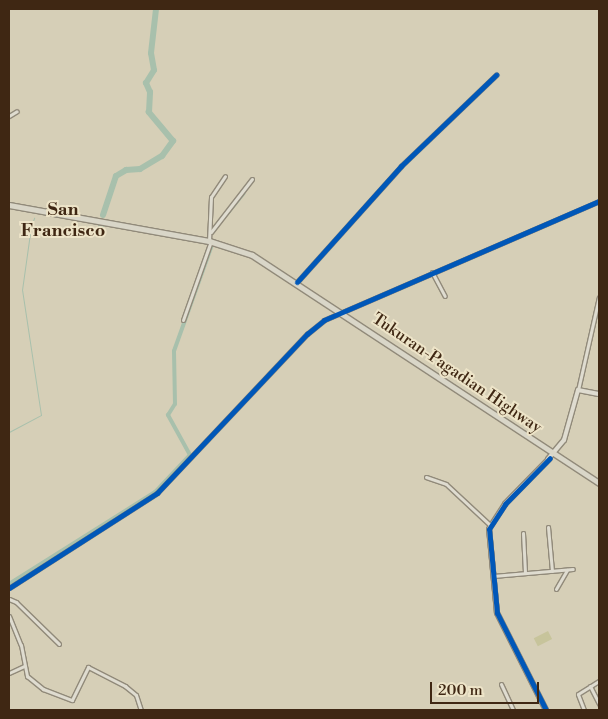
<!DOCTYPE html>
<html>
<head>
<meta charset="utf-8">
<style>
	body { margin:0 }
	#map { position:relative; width:608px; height:719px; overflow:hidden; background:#d6cfb7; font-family:"Libre Bodoni",serif }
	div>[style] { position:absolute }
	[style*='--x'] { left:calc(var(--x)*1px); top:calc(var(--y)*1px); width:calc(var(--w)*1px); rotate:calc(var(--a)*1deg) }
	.green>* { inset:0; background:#c7c49b; transform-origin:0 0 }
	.stream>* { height:1px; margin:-0.5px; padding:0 0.5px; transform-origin:0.5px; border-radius:0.5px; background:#a8c0ac }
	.canal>* { height:4px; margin:-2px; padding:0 2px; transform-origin:2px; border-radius:2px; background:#a8c0ac }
	.river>* { height:6px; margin:-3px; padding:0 3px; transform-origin:3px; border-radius:3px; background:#a8c0ac }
	.roads { filter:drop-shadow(1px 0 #918a7a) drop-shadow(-1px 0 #918a7a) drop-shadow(0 1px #918a7a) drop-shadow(0 -1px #918a7a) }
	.minor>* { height:3px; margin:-1.5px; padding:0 1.5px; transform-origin:1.5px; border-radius:1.5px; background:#dfdcd0 }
	.tertiary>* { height:4px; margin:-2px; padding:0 2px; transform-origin:2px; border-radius:2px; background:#dfdcd0 }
	.trunk>* { height:5px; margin:-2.5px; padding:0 2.5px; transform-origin:2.5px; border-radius:2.5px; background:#d9d6c8 }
	.cycleway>* { height:5px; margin:-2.5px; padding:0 2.5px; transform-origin:2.5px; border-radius:2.5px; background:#0057b8 }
	span { translate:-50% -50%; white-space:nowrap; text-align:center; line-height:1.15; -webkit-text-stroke:4px #ede4c8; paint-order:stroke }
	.street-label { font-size:16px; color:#3f2713 }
	.neighbourhood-label { font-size:18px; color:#3f2713; font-weight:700 }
	.frame { position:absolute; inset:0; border:10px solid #3f2713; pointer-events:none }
	.scale { position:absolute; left:430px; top:682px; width:109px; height:22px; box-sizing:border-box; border:2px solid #3f2713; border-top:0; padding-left:6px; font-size:15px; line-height:18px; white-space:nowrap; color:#3f2713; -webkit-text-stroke:4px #ede4c8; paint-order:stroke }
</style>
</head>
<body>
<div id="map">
	<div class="green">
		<i style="left:548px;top:631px;width:9px;height:16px;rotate:63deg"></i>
	</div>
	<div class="stream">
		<i style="--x:98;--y:227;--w:3;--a:0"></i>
		<i style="--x:9;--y:432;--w:36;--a:-28"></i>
		<i style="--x:41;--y:415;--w:126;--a:-98.6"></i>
		<i style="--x:22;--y:290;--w:65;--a:-82"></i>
		<i style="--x:31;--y:226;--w:9;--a:-69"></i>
	</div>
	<div class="canal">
		<i style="--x:226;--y:215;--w:28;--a:-51"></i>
		<i style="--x:9;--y:584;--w:173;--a:-32.2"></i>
		<i style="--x:155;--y:492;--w:51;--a:-46.6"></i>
		<i style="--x:190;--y:455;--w:46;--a:-118.8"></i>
		<i style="--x:168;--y:415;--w:13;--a:-58"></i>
		<i style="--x:175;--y:404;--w:53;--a:-91.1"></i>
		<i style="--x:174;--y:351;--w:113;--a:-70.3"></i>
	</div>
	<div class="river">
		<i style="--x:103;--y:215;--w:41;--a:-71.6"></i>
		<i style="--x:116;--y:176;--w:12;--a:-31"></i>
		<i style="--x:126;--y:170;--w:14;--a:-4"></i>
		<i style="--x:140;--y:169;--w:26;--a:-31"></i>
		<i style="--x:162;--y:156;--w:19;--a:-54"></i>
		<i style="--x:173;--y:141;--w:38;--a:-130"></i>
		<i style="--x:149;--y:112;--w:20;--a:-87"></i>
		<i style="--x:150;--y:92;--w:10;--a:-114"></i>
		<i style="--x:146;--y:83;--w:15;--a:-58"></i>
		<i style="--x:154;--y:70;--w:17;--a:-100"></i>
		<i style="--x:151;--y:53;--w:44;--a:-83.5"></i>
		<i style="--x:101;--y:227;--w:1;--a:-90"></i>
	</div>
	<div class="roads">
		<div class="minor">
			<i style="--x:9;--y:116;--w:9;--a:-32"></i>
			<i style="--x:211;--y:232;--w:67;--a:-52.3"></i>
			<i style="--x:209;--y:241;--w:44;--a:-87.4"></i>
			<i style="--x:211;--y:197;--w:25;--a:-56"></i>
			<i style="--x:432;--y:272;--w:27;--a:62"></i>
			<i style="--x:297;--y:282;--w:156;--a:-48.1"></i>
			<i style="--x:401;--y:166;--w:132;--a:-43.8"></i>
			<i style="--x:183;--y:320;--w:84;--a:-70.5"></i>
			<i style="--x:578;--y:390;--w:95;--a:-77.3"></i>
			<i style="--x:426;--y:477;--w:21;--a:19"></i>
			<i style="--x:446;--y:484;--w:60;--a:43"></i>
			<i style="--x:548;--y:527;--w:44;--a:84.8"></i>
			<i style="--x:523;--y:533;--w:40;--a:87.1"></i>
			<i style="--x:493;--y:576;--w:80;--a:-5"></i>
			<i style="--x:9;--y:588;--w:176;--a:-32.7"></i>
			<i style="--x:157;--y:493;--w:219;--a:-46.7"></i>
			<i style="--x:307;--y:334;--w:22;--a:-39"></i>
			<i style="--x:324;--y:320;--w:300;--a:-23.4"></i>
			<i style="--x:556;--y:589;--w:22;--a:-60"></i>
			<i style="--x:9;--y:599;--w:8;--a:23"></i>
			<i style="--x:16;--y:602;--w:60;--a:44.3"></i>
			<i style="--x:9;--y:616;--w:31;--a:68"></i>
			<i style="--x:21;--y:645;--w:32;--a:79"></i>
			<i style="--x:27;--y:676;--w:21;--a:39"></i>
			<i style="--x:43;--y:689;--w:31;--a:21"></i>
			<i style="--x:72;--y:700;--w:37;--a:-64"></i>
			<i style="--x:88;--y:667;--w:42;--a:27.2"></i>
			<i style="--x:125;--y:686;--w:14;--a:39"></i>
			<i style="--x:136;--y:695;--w:16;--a:72"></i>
			<i style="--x:9;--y:673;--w:17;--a:-25"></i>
			<i style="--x:501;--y:684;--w:29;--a:65"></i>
			<i style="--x:590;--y:686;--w:20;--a:63"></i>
			<i style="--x:584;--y:710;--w:17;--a:-111"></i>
			<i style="--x:578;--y:694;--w:25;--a:-32"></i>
		</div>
		<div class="tertiary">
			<i style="--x:548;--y:459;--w:25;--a:-50"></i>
			<i style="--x:564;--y:440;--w:52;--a:-74.4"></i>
			<i style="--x:578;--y:390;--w:21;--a:11"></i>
			<i style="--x:546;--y:710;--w:109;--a:-116.8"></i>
			<i style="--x:497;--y:613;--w:84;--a:-95.4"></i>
			<i style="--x:489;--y:529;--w:30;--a:-57"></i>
			<i style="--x:505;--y:504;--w:64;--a:-45.6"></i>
		</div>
		<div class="trunk">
			<i style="--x:9;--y:205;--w:203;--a:10.2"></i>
			<i style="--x:209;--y:241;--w:45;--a:18"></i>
			<i style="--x:252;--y:255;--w:415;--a:33.3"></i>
		</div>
	</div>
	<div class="cycleway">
		<i style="--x:297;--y:282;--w:156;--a:-48.1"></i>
		<i style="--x:401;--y:166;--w:132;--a:-43.8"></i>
		<i style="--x:9;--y:588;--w:176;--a:-32.7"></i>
		<i style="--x:157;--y:493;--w:219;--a:-46.7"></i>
		<i style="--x:307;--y:334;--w:22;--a:-39"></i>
		<i style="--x:324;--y:320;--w:300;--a:-23.4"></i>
		<i style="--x:546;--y:710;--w:109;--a:-116.8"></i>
		<i style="--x:497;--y:613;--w:84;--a:-95.4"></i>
		<i style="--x:489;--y:529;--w:30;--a:-57"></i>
		<i style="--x:505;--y:504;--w:64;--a:-45.6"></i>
	</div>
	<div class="street-label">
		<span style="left:457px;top:373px;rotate:34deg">Tukuran-Pagadian Highway</span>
	</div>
	<div class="neighbourhood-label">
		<span style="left:63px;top:221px">San<br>Francisco</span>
	</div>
	<div class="frame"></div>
	<div class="scale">200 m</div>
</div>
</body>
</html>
